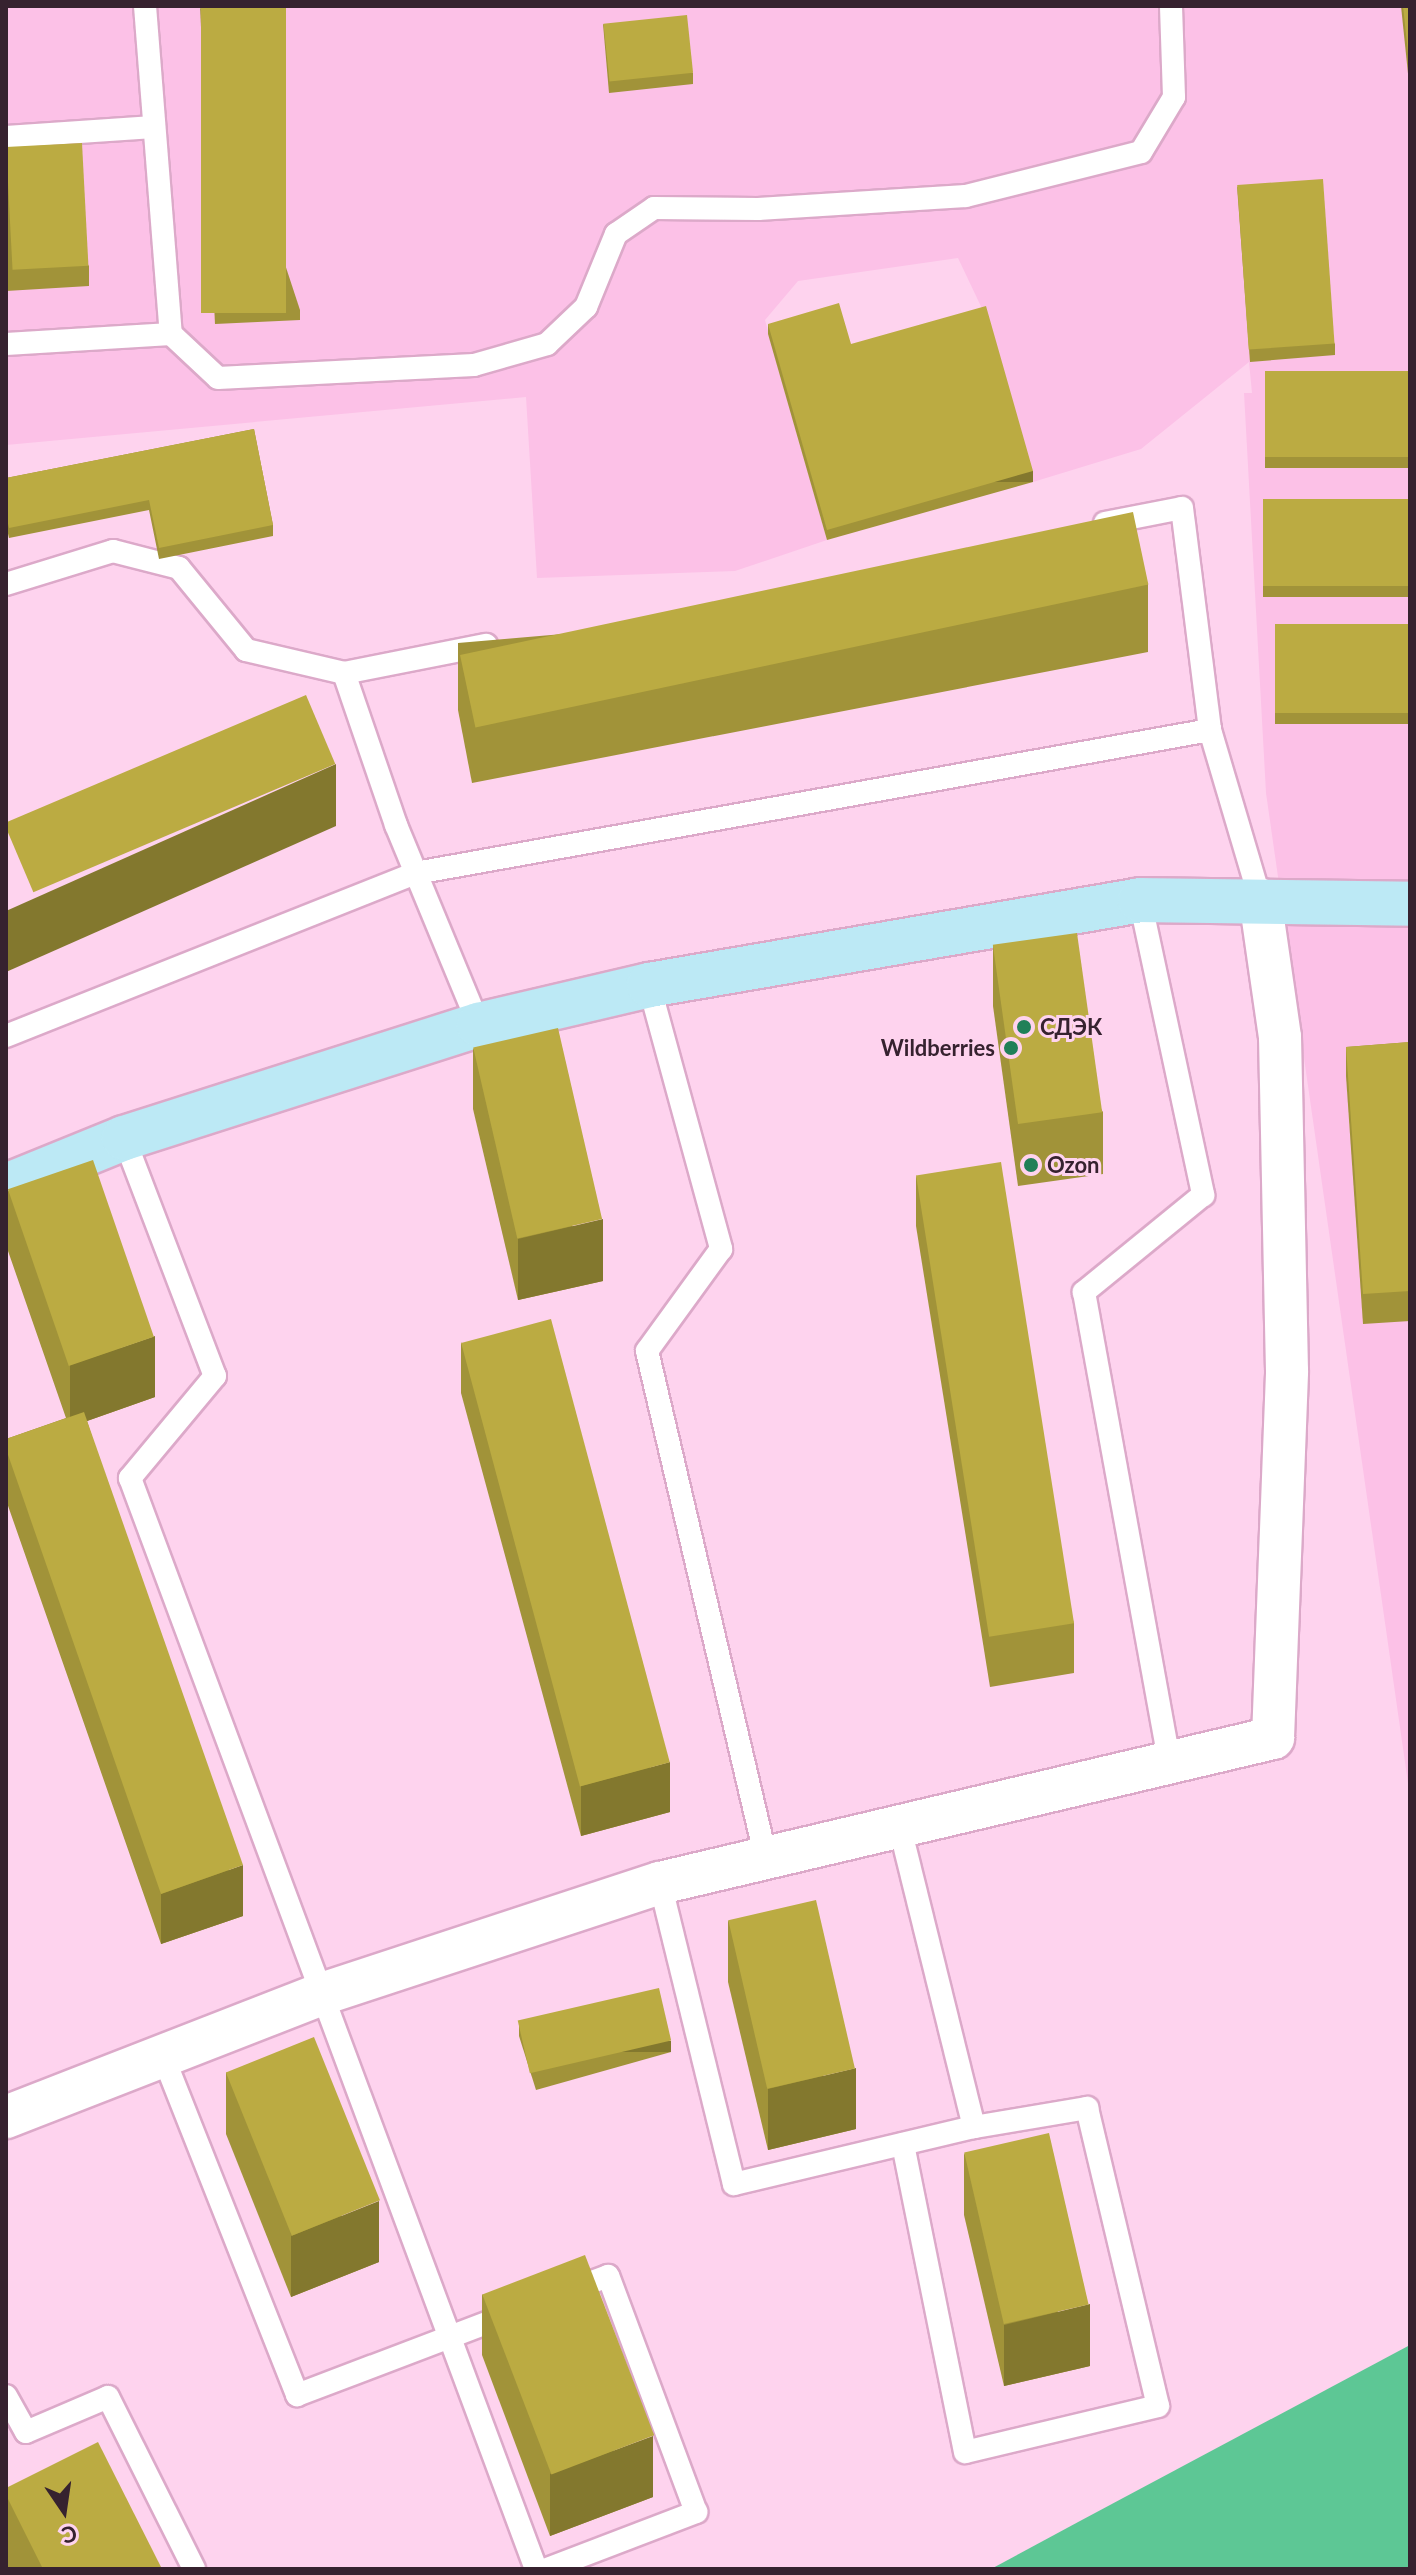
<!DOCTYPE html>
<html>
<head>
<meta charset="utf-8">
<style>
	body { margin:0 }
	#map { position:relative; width:1416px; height:2575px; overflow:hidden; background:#fed3ee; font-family:Lato,sans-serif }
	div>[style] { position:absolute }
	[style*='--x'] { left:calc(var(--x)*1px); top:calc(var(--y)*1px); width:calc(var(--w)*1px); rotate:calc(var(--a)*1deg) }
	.built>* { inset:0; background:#fcc1e7 }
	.green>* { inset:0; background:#5dc795 }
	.roads { filter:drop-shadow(2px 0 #dca9c9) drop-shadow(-2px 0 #dca9c9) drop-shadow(0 2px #dca9c9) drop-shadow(0 -2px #dca9c9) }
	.lane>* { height:22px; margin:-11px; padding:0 11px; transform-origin:11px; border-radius:11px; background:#fff }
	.street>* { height:42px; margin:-21px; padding:0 21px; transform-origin:21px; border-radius:21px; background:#fff }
	.secondary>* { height:44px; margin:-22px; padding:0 22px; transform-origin:22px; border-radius:22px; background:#bce9f5 }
	.wall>* { inset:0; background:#a19339; transform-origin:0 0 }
	.shaded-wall>* { inset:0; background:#83782e; transform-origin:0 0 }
	.building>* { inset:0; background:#bbab42; transform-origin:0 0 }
	.dots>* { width:22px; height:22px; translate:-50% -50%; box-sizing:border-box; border:4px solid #fed3ee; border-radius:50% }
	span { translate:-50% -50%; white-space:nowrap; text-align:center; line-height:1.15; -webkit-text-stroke:6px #fed3ee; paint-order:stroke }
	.poi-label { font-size:22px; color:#36222f; font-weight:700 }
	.left { translate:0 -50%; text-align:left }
	.right { translate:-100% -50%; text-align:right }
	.frame { position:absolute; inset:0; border:8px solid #36222f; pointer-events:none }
	.north { position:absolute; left:24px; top:2471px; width:80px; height:80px; -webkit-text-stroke:6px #fed3ee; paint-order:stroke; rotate:167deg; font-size:22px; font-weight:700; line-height:32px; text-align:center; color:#36222f }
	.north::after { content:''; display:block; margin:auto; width:28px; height:36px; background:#36222f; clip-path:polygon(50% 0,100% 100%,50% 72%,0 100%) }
</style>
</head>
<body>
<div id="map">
	<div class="built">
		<i style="clip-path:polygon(6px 6px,1410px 6px,1410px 1797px,1266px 793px,1244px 393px,1252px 393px,1249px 362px,1141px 449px,1033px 482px,986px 317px,958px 258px,798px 281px,765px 320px,827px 540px,735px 571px,537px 578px,526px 397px,6px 445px)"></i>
	</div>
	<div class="green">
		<i style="clip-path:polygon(1410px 2345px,1410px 2569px,991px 2569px,1080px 2521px)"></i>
	</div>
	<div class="roads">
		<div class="lane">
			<i style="--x:145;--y:6;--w:329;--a:85.5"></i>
			<i style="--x:171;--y:334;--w:64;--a:43.1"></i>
			<i style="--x:218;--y:378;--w:256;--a:-2.9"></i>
			<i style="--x:474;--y:365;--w:76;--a:-16"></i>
			<i style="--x:547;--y:344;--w:54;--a:-43.5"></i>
			<i style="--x:586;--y:307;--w:79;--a:-67.7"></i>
			<i style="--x:616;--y:234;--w:46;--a:-34.4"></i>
			<i style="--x:654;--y:208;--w:104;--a:0.6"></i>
			<i style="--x:758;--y:209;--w:208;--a:-3.6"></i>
			<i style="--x:966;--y:196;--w:180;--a:-14.1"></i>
			<i style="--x:1141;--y:152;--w:64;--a:-59"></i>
			<i style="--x:1174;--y:97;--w:91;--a:-91.9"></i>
			<i style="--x:6;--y:137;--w:148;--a:-3.9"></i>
			<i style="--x:6;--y:344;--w:165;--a:-3.5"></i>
			<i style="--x:1105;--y:523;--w:78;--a:-11"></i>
			<i style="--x:1182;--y:508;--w:224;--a:82.8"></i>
			<i style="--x:1210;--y:730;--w:176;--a:73.5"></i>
			<i style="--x:6;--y:584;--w:112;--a:-17.1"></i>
			<i style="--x:113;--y:551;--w:68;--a:14.4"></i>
			<i style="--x:179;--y:568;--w:106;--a:50.7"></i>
			<i style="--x:246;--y:650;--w:101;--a:13.2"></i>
			<i style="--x:344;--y:673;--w:145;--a:-11.2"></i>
			<i style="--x:344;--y:673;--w:161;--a:71.1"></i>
			<i style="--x:396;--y:825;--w:217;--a:67.5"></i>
			<i style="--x:1140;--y:900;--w:302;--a:77.9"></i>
			<i style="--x:1203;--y:1195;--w:154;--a:140.8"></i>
			<i style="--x:1084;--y:1292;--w:478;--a:79.7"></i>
			<i style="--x:649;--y:985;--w:274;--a:74.7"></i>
			<i style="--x:721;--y:1249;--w:126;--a:126"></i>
			<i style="--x:647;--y:1351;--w:517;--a:76.8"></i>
			<i style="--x:6;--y:1036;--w:441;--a:-21.7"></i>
			<i style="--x:416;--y:873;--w:807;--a:-10.21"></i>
			<i style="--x:124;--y:1138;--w:255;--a:69.1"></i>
			<i style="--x:215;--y:1376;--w:133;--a:129.8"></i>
			<i style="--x:130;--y:1478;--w:1164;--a:69.59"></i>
			<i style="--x:900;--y:1828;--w:308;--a:76.1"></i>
			<i style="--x:974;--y:2127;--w:115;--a:-9.5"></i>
			<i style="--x:1087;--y:2108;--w:306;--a:76.6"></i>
			<i style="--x:1158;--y:2406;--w:198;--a:166.6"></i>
			<i style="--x:965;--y:2452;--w:314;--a:-101.4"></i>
			<i style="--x:660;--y:1883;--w:310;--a:76.2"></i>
			<i style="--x:734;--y:2184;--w:247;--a:-13.4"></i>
			<i style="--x:163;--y:2056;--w:365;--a:68.4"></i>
			<i style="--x:297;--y:2395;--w:228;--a:-20.8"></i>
			<i style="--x:6;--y:2396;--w:41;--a:60.9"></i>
			<i style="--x:26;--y:2432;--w:89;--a:-23.1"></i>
			<i style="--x:108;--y:2397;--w:192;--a:63.4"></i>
			<i style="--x:547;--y:2569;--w:160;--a:-20.9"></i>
			<i style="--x:696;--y:2512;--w:252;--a:-110.4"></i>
			<i style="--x:608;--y:2276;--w:43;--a:159.4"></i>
		</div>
		<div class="street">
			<i style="--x:6;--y:2117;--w:336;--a:-21.3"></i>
			<i style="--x:319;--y:1995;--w:359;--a:-18.2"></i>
			<i style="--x:660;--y:1883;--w:630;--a:-13.31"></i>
			<i style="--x:1273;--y:1738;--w:367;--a:-87.8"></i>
			<i style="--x:1287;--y:1371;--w:334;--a:-91.2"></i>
			<i style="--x:1280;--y:1037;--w:139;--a:-98.2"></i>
		</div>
		<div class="secondary">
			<i style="--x:6;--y:1186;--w:127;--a:-22.1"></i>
			<i style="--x:124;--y:1138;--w:373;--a:-17.7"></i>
			<i style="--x:479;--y:1025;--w:175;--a:-13.2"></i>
			<i style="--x:649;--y:985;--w:498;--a:-9.8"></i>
			<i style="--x:1140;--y:900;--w:270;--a:0.8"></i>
		</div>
	</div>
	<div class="wall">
		<i style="clip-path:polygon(200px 6px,300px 310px,300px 320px,215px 324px)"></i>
		<i style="clip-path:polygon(1401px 6px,1410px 6px,1410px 93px)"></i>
		<i style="clip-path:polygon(603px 24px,693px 73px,693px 84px,609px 93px)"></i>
		<i style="clip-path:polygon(6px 147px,89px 266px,89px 286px,6px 291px)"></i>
		<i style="clip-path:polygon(1237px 186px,1335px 344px,1335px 355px,1250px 362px)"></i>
		<i style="clip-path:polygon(768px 324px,851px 344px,1033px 482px,827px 540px,768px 334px)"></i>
		<i style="left:1410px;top:371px;width:97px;height:145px;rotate:90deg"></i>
		<i style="clip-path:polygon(254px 429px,273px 525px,273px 536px,159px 559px,149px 510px,9px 538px,6px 525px,6px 478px)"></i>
		<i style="left:1410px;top:499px;width:98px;height:147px;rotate:90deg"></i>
		<i style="clip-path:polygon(1148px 584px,1148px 652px,472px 783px,458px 710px,458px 643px)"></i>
		<i style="left:1410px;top:624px;width:100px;height:135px;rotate:90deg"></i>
		<i style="clip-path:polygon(993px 945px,1103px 1112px,1103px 1174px,1018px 1186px,993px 1006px)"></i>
		<i style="clip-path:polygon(1410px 1042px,1410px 1321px,1363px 1324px,1346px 1076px,1346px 1047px)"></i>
		<i style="clip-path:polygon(473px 1048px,603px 1281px,518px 1300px,473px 1109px)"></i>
		<i style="clip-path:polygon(916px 1175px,1074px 1623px,1074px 1673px,990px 1687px,916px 1226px)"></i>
		<i style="clip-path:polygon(8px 1190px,155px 1397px,87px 1421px,243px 1916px,161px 1944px,6px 1500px,6px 1439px,66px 1418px,8px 1251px)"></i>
		<i style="clip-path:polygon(461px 1342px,670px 1812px,581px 1836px,461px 1393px)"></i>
		<i style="clip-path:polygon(728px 1920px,856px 2129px,768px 2150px,728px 1982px)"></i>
		<i style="clip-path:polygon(519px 2025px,671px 2052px,536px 2090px,519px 2036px)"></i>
		<i style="clip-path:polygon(226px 2072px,379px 2262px,291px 2297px,226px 2134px)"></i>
		<i style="clip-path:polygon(964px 2153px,1090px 2366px,1004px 2386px,964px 2215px)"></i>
		<i style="clip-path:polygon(482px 2294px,653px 2497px,550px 2536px,482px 2355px)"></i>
		<i style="clip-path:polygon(6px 2488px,162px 2569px,9px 2569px,6px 2563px)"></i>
	</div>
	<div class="shaded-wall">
		<i style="left:1033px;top:471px;width:11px;height:214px;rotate:90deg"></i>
		<i style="clip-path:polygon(336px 764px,336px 826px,6px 972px,6px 911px)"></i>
		<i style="clip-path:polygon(603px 1219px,603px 1281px,518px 1300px,518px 1239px)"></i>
		<i style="clip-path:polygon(155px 1336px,155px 1397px,70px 1427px,70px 1365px)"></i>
		<i style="clip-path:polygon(670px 1762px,670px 1812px,581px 1836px,581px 1786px)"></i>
		<i style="clip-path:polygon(243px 1865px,243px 1916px,161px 1944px,161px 1894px)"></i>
		<i style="left:671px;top:2041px;width:11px;height:140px;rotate:90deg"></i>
		<i style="clip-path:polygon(856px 2068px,856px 2129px,768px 2150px,768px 2089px)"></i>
		<i style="clip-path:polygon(379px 2201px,379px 2262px,291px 2297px,291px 2236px)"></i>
		<i style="clip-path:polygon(1090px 2304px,1090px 2366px,1004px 2386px,1004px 2325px)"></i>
		<i style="clip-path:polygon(653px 2436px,653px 2497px,550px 2536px,550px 2474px)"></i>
	</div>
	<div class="building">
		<i style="left:201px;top:6px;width:85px;height:307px"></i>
		<i style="clip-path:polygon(1403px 6px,1410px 6px,1410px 72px)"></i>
		<i style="left:687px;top:15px;width:58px;height:84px;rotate:84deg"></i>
		<i style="left:82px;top:143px;width:123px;height:76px;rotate:87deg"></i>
		<i style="left:1323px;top:179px;width:165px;height:86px;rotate:86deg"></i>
		<i style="clip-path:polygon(839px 303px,851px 344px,986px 306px,1033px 471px,827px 530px,768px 324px)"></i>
		<i style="left:1410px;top:371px;width:86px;height:145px;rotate:90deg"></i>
		<i style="clip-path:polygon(254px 429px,273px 525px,159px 548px,149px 500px,9px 528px,6px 515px,6px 478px)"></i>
		<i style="left:1410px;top:499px;width:87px;height:147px;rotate:90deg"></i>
		<i style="left:1133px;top:512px;width:74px;height:688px;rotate:78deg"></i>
		<i style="left:1410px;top:624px;width:89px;height:135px;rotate:90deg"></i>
		<i style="left:306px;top:695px;width:75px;height:328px;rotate:67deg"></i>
		<i style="left:1077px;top:933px;width:181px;height:85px;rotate:82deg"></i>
		<i style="left:558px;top:1028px;width:196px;height:87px;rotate:77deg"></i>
		<i style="clip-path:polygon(1410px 1042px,1410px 1291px,1363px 1294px,1346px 1047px)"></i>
		<i style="left:93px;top:1160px;width:187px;height:90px;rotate:71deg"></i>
		<i style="left:1001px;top:1162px;width:467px;height:86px;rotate:81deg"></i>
		<i style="left:551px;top:1319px;width:459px;height:93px;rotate:75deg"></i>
		<i style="clip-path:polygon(84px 1412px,243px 1865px,161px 1894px,6px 1449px,6px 1439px)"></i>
		<i style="left:816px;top:1900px;width:173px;height:90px;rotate:77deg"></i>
		<i style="left:659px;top:1988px;width:54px;height:145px;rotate:77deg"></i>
		<i style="left:314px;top:2037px;width:176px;height:95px;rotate:68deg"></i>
		<i style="left:1049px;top:2133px;width:176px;height:87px;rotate:77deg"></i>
		<i style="left:585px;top:2255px;width:193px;height:110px;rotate:69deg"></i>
		<i style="clip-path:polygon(98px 2442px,162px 2569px,43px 2569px,6px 2495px,6px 2488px)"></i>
	</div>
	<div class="dots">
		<i style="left:1024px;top:1027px;background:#208058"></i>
		<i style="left:1011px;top:1048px;background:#208058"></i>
		<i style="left:1031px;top:1165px;background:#208058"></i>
	</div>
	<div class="poi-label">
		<span class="left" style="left:1040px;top:1027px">СДЭК</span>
		<span class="right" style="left:995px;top:1048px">Wildberries</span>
		<span class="left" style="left:1047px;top:1165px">Ozon</span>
	</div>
	<div class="frame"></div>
	<div class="north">С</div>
</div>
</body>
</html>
